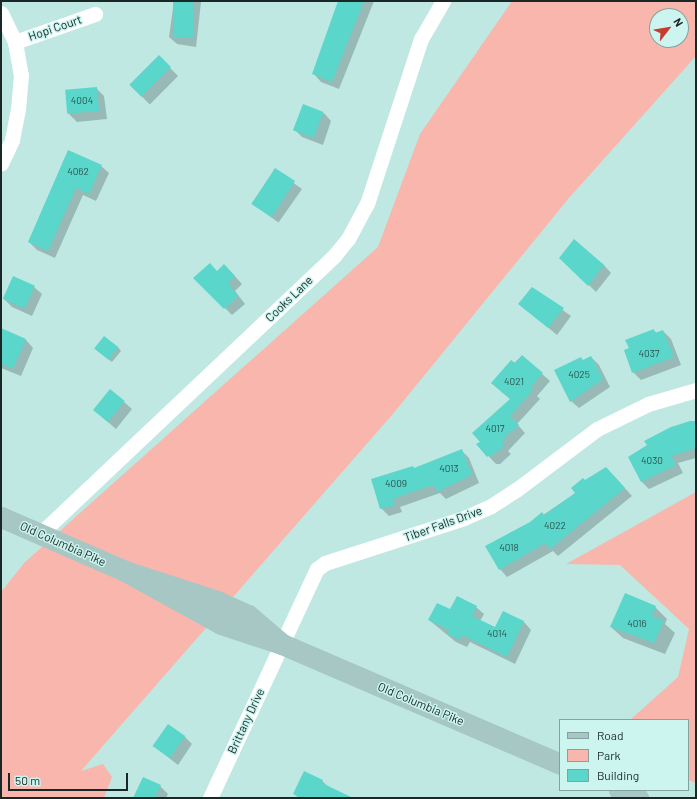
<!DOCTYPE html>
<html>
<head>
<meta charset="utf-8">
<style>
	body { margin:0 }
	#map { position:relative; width:697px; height:799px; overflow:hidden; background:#bfe8e3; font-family:Barlow,sans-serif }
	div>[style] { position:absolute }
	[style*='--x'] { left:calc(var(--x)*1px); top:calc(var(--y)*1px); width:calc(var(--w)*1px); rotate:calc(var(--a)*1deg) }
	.green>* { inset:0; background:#f8b6ac }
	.shadow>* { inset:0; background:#0003; transform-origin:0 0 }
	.building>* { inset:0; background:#5bd6ca; transform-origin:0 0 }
	.street>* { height:15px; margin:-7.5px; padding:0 7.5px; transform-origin:7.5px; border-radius:7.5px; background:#fff }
	.secondary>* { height:21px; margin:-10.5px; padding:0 10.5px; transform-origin:10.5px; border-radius:10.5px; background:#a6c7c4 }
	span { translate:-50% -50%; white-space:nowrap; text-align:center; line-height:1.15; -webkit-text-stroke:3px #ccf5f0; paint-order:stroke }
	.number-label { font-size:10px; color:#2a5450 }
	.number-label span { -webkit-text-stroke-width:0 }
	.street-label { font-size:12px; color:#192827 }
	.frame { position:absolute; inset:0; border:2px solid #192827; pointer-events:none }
	.legend { position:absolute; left:559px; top:719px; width:130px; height:72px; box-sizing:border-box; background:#ccf5f0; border:1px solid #84a3a0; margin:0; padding:5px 7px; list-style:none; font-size:12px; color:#192827 }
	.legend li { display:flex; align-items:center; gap:8px; height:20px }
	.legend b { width:20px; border:1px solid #84a3a0 }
	.north { position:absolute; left:649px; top:8px; width:40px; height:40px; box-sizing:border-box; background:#ccf5f0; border:1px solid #84a3a0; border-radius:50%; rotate:59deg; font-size:11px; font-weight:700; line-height:16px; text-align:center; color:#192827 }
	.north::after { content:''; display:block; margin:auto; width:14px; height:18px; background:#c83b31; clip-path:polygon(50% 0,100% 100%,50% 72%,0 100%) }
	.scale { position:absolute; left:8px; top:773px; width:120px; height:18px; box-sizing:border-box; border:2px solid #192827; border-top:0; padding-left:5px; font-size:12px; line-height:14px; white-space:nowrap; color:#192827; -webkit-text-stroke:3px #ccf5f0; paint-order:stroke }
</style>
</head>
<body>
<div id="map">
	<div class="green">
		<i style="clip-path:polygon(evenodd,512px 1px,696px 1px,696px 56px,569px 198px,392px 415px,81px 771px,103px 764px,112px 777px,104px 798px,1px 798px,1px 592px,25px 562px,378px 247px,420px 134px,512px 1px,657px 16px,681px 16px,681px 40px,657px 40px,657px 16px)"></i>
		<i style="clip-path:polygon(696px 492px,696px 783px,688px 780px,688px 720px,630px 720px,678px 677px,689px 629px,620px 565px,566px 564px)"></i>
	</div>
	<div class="shadow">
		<i style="clip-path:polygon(174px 1px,201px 2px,196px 47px,177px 44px,169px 37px)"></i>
		<i style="clip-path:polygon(340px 1px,374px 1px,339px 89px,321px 82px,314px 74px)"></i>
		<i style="left:159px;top:57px;width:27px;height:40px;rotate:45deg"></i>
		<i style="clip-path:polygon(96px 88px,104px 96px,107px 119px,77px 122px,69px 114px,67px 91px)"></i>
		<i style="clip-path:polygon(324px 113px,331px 121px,323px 145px,302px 137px,295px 130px)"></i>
		<i style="clip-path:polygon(69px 151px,101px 166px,109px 173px,96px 201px,83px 195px,55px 258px,37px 250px,29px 242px)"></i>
		<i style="left:275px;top:170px;width:33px;height:41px;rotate:35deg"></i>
		<i style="clip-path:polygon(561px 258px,602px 263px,611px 273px,596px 292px)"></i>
		<i style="clip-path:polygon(217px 272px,232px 273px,242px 284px,235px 291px,245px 304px,232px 315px,195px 278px)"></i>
		<i style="clip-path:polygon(34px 287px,42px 294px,32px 316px,12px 307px,4px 299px)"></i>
		<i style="clip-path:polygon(532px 288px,571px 316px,557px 335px,520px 304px)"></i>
		<i style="clip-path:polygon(1px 329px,26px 340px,33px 348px,21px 376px,1px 368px)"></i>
		<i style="clip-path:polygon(653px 330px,657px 333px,663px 331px,671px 339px,681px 365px,641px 380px,633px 372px,630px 349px)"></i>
		<i style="clip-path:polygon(118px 347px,121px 351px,112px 362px,99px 352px)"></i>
		<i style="clip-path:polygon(522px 356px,550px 381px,537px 396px,540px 399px,517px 424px,525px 433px,508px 451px,511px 454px,500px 464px,496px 464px,477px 444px,481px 442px,511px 400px,492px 383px)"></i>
		<i style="clip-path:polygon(591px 357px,599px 365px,610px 387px,579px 408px,571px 401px)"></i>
		<i style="clip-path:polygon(124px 402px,132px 409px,116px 429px,94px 410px)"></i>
		<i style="clip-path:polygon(696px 422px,696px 458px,678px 463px,683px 473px,649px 489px,641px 481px)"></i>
		<i style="clip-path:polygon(461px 450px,469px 458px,479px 483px,446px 499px,440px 493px,400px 507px,402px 512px,389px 516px,381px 508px,415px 469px)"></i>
		<i style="clip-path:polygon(614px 476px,632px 496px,558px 556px,553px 551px,507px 577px,500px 569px,531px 523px,576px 493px,585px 481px)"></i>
		<i style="clip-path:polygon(476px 607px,484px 614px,480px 621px,495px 628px,503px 612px,524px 622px,531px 630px,515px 664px,470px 642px,467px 647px,456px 642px,429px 620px,450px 611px)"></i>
		<i style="clip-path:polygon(655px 607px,667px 619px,665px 624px,675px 633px,665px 654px,623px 638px,611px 627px)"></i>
		<i style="clip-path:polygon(184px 736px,192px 744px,178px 765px,154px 746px)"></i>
		<i style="clip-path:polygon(322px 781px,330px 788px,351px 798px,299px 798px,294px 794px)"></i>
		<i style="clip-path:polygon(160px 786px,168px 794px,166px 798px,134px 798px)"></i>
	</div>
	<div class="building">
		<i style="left:173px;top:1px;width:20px;height:36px"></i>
		<i style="clip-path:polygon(338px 1px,364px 1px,332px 82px,312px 74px)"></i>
		<i style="left:159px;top:55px;width:17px;height:42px;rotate:45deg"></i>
		<i style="left:97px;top:87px;width:24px;height:32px;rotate:85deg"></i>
		<i style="left:303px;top:104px;width:22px;height:28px;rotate:21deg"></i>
		<i style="clip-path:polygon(68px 150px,102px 165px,89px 194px,76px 188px,48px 251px,28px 242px)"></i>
		<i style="left:275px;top:168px;width:24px;height:43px;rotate:33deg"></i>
		<i style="clip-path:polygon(574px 239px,604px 265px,588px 286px,559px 258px)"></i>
		<i style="clip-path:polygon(210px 263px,217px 271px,224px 264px,235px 276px,228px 283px,238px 296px,224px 309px,193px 278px)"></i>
		<i style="left:13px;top:276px;width:24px;height:25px;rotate:24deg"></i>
		<i style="clip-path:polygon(532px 287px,564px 308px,548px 328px,518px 304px)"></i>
		<i style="clip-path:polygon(1px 328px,26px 339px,13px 369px,1px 364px)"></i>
		<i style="clip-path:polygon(654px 329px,655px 333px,663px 330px,674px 357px,632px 373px,624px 350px,629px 348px,625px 340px)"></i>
		<i style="left:104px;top:336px;width:18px;height:16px;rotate:38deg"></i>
		<i style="clip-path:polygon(522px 355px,543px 373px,530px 388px,533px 390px,510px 416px,519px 425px,507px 435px,502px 443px,504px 446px,491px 457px,490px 455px,487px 457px,476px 444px,480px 442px,472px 433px,510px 399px,491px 383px,511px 360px,515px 363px)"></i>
		<i style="clip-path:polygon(591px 356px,603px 379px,570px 402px,554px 370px,581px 357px,583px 360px)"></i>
		<i style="left:110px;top:389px;width:19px;height:27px;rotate:39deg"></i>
		<i style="clip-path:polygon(690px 421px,696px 421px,696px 448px,671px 456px,676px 465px,641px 482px,628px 457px,647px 445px,644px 441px,671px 427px)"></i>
		<i style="clip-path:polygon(462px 449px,472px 475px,437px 492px,434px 485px,412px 492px,393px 499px,395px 505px,380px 509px,371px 479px,413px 466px,414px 468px)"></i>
		<i style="clip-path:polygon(606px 467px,625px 488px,550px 549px,545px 543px,499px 570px,485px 546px,530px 522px,542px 512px,544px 515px,575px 493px,571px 488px,583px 478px,585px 480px)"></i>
		<i style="clip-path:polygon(625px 593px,656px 606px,652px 616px,664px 621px,654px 643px,610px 627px)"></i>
		<i style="clip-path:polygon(457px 596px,477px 606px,472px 616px,495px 627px,503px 611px,524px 621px,507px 657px,462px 635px,460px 640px,447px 634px,449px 630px,428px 620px,437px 603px,450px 609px)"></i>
		<i style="left:168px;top:724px;width:21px;height:27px;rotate:35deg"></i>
		<i style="clip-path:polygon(304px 771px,323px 780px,322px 783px,353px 798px,302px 798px,293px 794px)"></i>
		<i style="clip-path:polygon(143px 777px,161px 785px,155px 798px,133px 798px)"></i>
	</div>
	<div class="street">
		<i style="--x:1;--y:13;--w:32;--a:64"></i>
		<i style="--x:15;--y:42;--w:34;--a:80"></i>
		<i style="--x:21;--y:75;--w:34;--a:95"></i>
		<i style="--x:18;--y:109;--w:32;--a:101"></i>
		<i style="--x:12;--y:140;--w:26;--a:115"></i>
		<i style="--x:15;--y:42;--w:85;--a:-19.3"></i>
		<i style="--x:40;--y:534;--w:405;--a:-43.4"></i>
		<i style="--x:334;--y:256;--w:22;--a:-51"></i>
		<i style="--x:348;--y:239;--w:40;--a:-62"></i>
		<i style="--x:367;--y:204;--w:174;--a:-71.9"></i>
		<i style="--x:421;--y:39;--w:44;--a:-59.9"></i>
		<i style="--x:210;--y:798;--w:253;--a:-65"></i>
		<i style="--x:317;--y:569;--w:10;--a:-37"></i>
		<i style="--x:325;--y:563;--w:146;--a:-17.9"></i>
		<i style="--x:464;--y:518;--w:30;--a:-24"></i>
		<i style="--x:491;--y:506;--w:30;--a:-33"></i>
		<i style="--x:516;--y:490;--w:101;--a:-37"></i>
		<i style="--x:597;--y:429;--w:57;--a:-26.1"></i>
		<i style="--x:648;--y:404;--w:50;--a:-16.3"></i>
	</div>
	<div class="secondary">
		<i style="--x:1;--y:517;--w:135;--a:23.5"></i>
		<i style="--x:125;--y:571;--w:110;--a:28.9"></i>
		<i style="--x:221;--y:624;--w:64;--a:18.2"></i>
		<i style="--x:282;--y:644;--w:45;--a:-139.5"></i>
		<i style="--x:248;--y:615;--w:34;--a:-156"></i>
		<i style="--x:217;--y:601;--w:97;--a:-161.9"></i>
		<i style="--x:282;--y:644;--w:303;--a:23.3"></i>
		<i style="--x:619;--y:790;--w:21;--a:23"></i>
	</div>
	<div class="number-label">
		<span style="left:82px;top:101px">4004</span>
		<span style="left:78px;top:172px">4062</span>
		<span style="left:649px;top:354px">4037</span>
		<span style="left:579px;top:375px">4025</span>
		<span style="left:514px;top:382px">4021</span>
		<span style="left:495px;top:429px">4017</span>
		<span style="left:652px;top:461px">4030</span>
		<span style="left:449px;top:469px">4013</span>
		<span style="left:396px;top:484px">4009</span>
		<span style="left:555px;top:526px">4022</span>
		<span style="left:509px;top:548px">4018</span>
		<span style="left:637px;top:624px">4016</span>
		<span style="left:497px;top:634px">4014</span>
	</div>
	<div class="street-label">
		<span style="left:55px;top:28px;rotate:-19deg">Hopi Court</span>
		<span style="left:289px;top:299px;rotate:-44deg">Cooks Lane</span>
		<span style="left:443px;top:524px;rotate:-20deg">Tiber Falls Drive</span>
		<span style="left:63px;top:544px;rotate:24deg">Old Columbia Pike</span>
		<span style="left:421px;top:704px;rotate:23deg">Old Columbia Pike</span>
		<span style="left:246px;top:721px;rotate:-65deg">Brittany Drive</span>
	</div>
	<div class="frame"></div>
	<ul class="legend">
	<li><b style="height:5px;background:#a6c7c4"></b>Road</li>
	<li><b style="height:11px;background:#f8b6ac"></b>Park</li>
	<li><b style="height:11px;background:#5bd6ca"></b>Building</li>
	</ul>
	<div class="north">N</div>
	<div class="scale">50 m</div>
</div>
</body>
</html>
